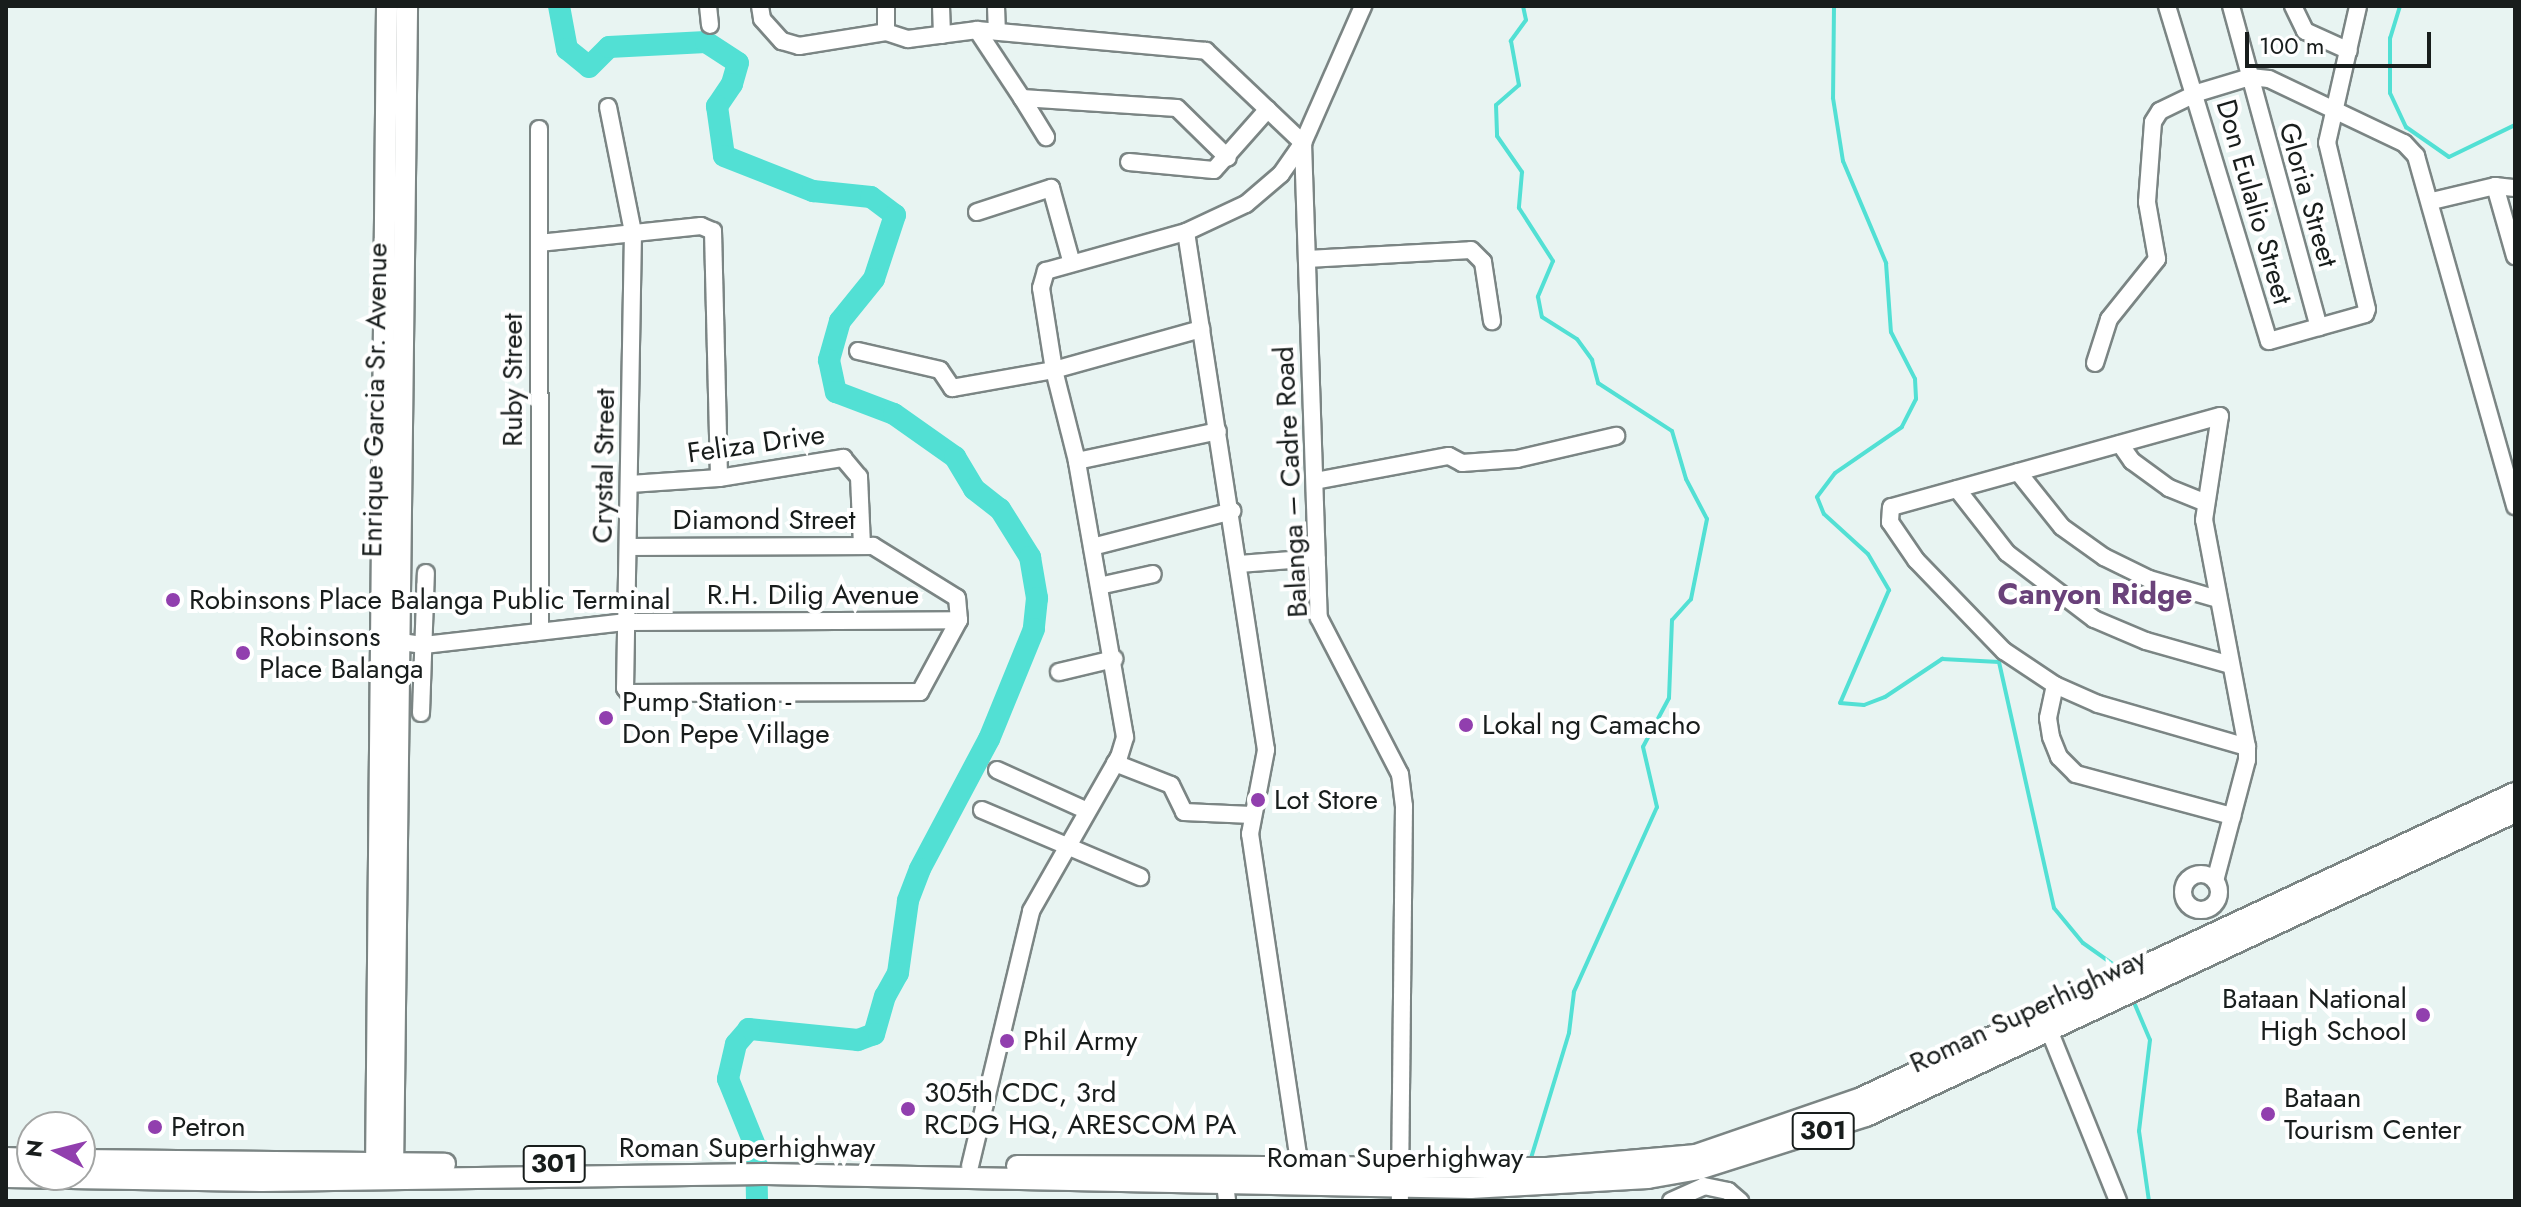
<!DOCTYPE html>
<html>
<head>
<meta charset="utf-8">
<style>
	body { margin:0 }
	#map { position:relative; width:2521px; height:1207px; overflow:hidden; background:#e8f4f2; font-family:Jost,sans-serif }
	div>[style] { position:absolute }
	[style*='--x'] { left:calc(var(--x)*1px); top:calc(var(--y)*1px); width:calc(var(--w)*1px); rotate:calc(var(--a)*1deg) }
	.stream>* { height:4px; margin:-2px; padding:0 2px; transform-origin:2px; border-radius:2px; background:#52e0d4 }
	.river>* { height:22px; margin:-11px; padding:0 11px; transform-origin:11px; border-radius:11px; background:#52e0d4 }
	.roads { filter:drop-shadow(2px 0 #7b8584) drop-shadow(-2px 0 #7b8584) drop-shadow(0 2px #7b8584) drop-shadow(0 -2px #7b8584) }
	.minor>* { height:16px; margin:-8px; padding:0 8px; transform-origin:8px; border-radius:8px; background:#fff }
	.minor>.ring { margin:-8px; padding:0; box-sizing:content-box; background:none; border:16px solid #fff; border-radius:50% }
	.major>* { height:20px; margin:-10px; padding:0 10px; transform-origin:10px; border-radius:10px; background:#fff }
	.dots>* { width:22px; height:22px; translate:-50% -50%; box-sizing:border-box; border:4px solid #fff; border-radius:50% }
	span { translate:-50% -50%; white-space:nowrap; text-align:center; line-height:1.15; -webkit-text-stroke:8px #fff; paint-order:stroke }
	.shield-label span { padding:2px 6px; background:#fff; border:2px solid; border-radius:6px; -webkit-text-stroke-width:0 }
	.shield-label { font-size:26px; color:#181d1c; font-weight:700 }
	.street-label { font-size:28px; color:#181d1c }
	.poi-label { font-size:28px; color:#181d1c }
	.left { translate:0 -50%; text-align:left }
	.right { translate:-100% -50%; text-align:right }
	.neighbourhood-label { font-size:30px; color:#6a427a; font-weight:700 }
	.frame { position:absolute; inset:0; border:8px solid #181d1c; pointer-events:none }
	.north { position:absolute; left:16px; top:1111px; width:80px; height:80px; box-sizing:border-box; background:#fff; border:2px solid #a3a5a4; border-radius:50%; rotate:277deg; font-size:22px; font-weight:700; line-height:32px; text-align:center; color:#181d1c }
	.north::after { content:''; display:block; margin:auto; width:28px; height:36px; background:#913fae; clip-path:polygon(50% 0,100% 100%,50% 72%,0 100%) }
	.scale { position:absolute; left:2245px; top:32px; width:186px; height:36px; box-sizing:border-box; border:4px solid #181d1c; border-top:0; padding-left:10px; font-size:24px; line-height:28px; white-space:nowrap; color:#181d1c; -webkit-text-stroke:6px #fff; paint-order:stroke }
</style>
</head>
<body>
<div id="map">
	<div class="stream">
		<i style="--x:1523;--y:6;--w:14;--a:78"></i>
		<i style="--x:1526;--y:20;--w:26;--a:126"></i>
		<i style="--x:1511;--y:41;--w:45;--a:79.7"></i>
		<i style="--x:1519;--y:85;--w:30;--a:139"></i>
		<i style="--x:1496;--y:105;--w:31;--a:88"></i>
		<i style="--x:1497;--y:136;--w:44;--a:55.2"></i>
		<i style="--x:1522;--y:172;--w:36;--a:95"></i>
		<i style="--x:1519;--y:208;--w:63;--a:57.3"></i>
		<i style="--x:1553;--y:261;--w:39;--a:113"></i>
		<i style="--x:1538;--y:297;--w:20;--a:79"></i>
		<i style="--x:1542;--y:317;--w:41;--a:32.2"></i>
		<i style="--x:1577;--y:339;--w:26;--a:54"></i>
		<i style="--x:1592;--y:360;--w:24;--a:75"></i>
		<i style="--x:1598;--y:383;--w:88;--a:33"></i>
		<i style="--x:1672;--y:431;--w:50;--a:73.7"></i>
		<i style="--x:1686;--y:479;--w:45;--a:62.3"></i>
		<i style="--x:1707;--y:519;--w:82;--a:101.3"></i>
		<i style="--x:1691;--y:599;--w:28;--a:132"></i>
		<i style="--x:1672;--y:620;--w:78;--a:92.2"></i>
		<i style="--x:1669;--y:698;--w:55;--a:118"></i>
		<i style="--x:1643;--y:747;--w:62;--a:76.9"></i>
		<i style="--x:1657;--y:807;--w:203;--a:114.2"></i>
		<i style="--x:1574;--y:992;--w:41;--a:97"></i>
		<i style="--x:1569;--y:1033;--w:134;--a:106.9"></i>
		<i style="--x:1834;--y:6;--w:92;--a:90.6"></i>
		<i style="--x:1833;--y:98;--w:64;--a:81"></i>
		<i style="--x:1843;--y:161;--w:111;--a:67.1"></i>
		<i style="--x:1886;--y:263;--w:69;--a:85.9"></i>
		<i style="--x:1891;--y:332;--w:53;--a:62.9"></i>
		<i style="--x:1915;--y:379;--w:20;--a:87"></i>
		<i style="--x:1916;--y:399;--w:31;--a:117"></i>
		<i style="--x:1902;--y:427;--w:81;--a:145.5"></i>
		<i style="--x:1835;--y:473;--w:30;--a:127"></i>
		<i style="--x:1817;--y:497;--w:18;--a:68"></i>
		<i style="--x:1824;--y:514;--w:59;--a:42.3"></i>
		<i style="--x:1868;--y:554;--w:42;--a:59.7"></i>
		<i style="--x:1889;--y:590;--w:123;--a:113.4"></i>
		<i style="--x:1840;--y:703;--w:24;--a:5"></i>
		<i style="--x:1864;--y:705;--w:22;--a:-21"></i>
		<i style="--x:1885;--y:697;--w:69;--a:-33.7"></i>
		<i style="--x:1942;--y:659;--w:57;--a:3"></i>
		<i style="--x:1999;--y:662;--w:252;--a:77.4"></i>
		<i style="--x:2054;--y:908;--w:45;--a:50.4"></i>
		<i style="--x:2083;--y:943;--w:47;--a:35.4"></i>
		<i style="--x:2400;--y:6;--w:34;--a:107"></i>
		<i style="--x:2390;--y:38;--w:55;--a:90"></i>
		<i style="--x:2390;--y:93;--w:38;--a:65"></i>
		<i style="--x:2406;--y:127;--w:52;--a:34.9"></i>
		<i style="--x:2449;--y:157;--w:73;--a:-25.9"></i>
		<i style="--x:2133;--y:1000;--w:43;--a:67"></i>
		<i style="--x:2150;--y:1040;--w:92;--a:96.9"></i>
		<i style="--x:2139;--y:1131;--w:71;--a:81.9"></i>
	</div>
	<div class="river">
		<i style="--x:559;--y:6;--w:44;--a:79.5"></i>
		<i style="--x:567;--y:49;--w:28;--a:39"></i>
		<i style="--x:589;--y:67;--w:28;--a:-45"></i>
		<i style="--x:609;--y:47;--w:97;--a:-3"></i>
		<i style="--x:706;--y:42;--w:38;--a:33"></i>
		<i style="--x:738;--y:63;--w:22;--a:106"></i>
		<i style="--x:732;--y:84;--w:27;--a:124"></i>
		<i style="--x:717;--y:106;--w:50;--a:82"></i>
		<i style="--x:724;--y:156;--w:96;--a:21.5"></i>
		<i style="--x:813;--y:191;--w:58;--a:5.9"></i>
		<i style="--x:871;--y:197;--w:30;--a:37"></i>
		<i style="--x:895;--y:215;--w:67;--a:108.2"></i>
		<i style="--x:874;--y:279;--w:54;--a:129"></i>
		<i style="--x:840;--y:321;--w:41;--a:105.8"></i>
		<i style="--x:829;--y:360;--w:33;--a:78"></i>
		<i style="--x:836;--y:392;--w:62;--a:20.8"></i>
		<i style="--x:894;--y:414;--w:75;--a:35.2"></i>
		<i style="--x:955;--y:457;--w:37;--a:59"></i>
		<i style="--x:974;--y:489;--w:33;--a:38"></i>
		<i style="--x:1000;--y:509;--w:57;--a:58"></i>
		<i style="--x:1030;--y:557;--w:42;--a:80.3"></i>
		<i style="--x:1037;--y:598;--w:31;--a:96"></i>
		<i style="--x:1034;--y:629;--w:119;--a:112.2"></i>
		<i style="--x:989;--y:739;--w:147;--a:118"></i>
		<i style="--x:920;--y:869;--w:34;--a:111"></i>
		<i style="--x:908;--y:901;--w:73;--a:97.9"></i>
		<i style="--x:898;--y:973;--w:26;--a:119"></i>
		<i style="--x:885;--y:996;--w:40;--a:106"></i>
		<i style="--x:874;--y:1034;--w:17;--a:159"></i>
		<i style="--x:858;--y:1040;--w:110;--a:-174.2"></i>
		<i style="--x:749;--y:1029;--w:20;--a:131"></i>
		<i style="--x:736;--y:1044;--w:36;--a:103"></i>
		<i style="--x:728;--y:1079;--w:74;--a:67.9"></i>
		<i style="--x:756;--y:1148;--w:53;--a:88.9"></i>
	</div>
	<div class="roads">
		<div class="minor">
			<i style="--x:708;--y:6;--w:19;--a:84"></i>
			<i style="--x:760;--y:6;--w:13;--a:81"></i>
			<i style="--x:762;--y:19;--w:30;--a:48"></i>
			<i style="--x:782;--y:41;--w:18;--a:16"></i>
			<i style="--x:799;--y:46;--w:88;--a:-9.1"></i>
			<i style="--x:886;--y:32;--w:23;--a:18"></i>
			<i style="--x:908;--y:39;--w:70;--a:-7.4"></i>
			<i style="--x:977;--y:30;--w:230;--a:5.2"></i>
			<i style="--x:1206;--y:51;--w:134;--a:43.5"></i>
			<i style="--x:886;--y:6;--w:26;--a:90"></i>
			<i style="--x:941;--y:6;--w:29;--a:88"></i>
			<i style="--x:996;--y:6;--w:25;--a:88"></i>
			<i style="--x:2167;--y:6;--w:350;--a:73.1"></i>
			<i style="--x:2269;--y:341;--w:100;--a:-15.7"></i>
			<i style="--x:2365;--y:314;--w:5;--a:-68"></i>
			<i style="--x:2367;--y:309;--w:171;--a:-103.5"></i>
			<i style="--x:2327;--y:143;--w:140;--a:-77.2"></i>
			<i style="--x:2231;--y:6;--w:333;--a:74.7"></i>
			<i style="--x:2293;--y:6;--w:28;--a:64"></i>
			<i style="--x:2305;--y:31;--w:48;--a:24.4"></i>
			<i style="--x:977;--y:30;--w:82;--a:56.5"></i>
			<i style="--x:1022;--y:98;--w:155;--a:3.7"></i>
			<i style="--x:1177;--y:108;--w:71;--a:44.4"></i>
			<i style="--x:1022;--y:98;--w:46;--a:58.4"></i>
			<i style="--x:608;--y:107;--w:127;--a:78.7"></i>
			<i style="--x:633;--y:232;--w:456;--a:91"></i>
			<i style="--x:625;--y:688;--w:6;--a:51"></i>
			<i style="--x:629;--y:693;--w:291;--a:-0.2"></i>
			<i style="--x:920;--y:692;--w:82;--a:-61.6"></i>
			<i style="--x:959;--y:620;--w:22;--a:-95"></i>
			<i style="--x:957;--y:598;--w:99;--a:-148.2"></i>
			<i style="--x:873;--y:546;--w:243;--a:179.8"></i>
			<i style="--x:539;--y:129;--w:501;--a:89.89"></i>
			<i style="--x:1303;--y:143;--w:475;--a:88.1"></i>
			<i style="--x:1319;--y:618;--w:176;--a:62.6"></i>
			<i style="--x:1400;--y:774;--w:32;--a:83"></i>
			<i style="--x:1404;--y:806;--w:395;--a:90.6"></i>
			<i style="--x:1129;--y:162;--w:85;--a:5.4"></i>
			<i style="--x:1214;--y:170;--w:81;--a:-48.5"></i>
			<i style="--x:2495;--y:186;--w:73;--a:74.1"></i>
			<i style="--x:2432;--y:201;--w:65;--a:-13.4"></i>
			<i style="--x:2495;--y:186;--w:20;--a:6"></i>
			<i style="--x:977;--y:212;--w:78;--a:-18"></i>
			<i style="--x:1051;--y:188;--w:75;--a:74.5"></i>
			<i style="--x:539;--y:243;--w:163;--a:-6"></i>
			<i style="--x:701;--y:226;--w:13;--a:23"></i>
			<i style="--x:713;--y:231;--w:247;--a:88.6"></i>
			<i style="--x:1307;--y:259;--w:164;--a:-3.1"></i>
			<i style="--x:1471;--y:250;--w:17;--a:45"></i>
			<i style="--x:1483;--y:262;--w:60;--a:81.3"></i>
			<i style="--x:858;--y:351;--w:84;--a:13"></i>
			<i style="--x:940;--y:370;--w:22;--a:56"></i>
			<i style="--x:952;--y:388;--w:104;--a:-10"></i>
			<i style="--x:1054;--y:370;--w:83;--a:-99"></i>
			<i style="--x:1041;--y:288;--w:18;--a:-74"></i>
			<i style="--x:1046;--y:271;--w:145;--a:-15.6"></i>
			<i style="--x:2095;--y:363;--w:46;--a:-72.3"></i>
			<i style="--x:2109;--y:319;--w:77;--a:-51.3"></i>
			<i style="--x:2157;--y:259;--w:58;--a:-100"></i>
			<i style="--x:2147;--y:202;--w:80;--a:-85.7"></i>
			<i style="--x:2153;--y:122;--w:13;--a:-58"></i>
			<i style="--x:2160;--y:111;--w:41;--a:-25.9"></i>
			<i style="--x:2197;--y:93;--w:55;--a:-16.8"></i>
			<i style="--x:2250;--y:77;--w:19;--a:6"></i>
			<i style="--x:2269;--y:79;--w:149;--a:25.4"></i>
			<i style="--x:2404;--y:143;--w:18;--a:47"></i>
			<i style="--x:2416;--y:156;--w:364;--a:74.2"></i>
			<i style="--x:2120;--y:444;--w:21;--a:55"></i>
			<i style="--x:2132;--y:461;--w:46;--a:36.1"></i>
			<i style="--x:2169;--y:488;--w:38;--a:22"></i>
			<i style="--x:1077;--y:461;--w:144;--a:-12"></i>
			<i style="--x:2018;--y:472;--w:70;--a:51.3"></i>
			<i style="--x:2062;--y:527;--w:52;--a:35.5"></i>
			<i style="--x:2104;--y:557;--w:50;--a:26.1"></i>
			<i style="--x:2149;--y:579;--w:72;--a:16.2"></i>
			<i style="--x:1315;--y:481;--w:136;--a:-10.6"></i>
			<i style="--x:1449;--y:456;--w:15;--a:28"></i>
			<i style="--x:1462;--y:463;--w:55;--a:-4.2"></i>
			<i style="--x:1517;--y:459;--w:102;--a:-13.1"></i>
			<i style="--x:630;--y:484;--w:89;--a:-3.9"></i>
			<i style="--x:719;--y:478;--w:126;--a:-9.2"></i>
			<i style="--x:843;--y:458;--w:25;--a:50"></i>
			<i style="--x:859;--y:477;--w:69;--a:87.5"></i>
			<i style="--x:1957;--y:489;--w:81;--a:52"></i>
			<i style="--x:2007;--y:553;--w:109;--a:37.2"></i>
			<i style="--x:2094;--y:619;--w:56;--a:22.9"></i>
			<i style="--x:2146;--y:641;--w:88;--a:15.8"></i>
			<i style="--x:1092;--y:547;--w:145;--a:-14.4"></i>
			<i style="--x:1239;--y:564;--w:78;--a:-4.4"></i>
			<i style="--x:1099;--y:586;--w:55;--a:-12.5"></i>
			<i style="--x:387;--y:640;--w:37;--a:8"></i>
			<i style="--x:424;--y:645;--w:204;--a:-6.5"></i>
			<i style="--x:627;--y:622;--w:332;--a:-0.3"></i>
			<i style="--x:1059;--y:672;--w:57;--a:-13.3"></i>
			<i style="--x:2055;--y:685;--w:34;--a:102"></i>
			<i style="--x:2048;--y:718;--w:19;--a:81"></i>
			<i style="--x:2051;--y:737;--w:22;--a:68"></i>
			<i style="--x:2059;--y:757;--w:24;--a:45"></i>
			<i style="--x:2076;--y:774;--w:162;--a:15.1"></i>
			<i style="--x:421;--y:713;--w:140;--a:-88"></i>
			<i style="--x:1115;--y:763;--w:60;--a:21.4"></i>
			<i style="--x:1171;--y:785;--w:30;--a:64"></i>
			<i style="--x:1184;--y:812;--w:68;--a:2.5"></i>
			<i style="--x:997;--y:770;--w:97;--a:24.4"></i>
			<i style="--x:982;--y:810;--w:172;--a:23"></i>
			<i class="ring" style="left:2183px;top:874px;width:20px;height:20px"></i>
			<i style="--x:2215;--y:881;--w:125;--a:-75.2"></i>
			<i style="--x:2247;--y:760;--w:13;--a:-90"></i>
			<i style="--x:2247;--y:747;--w:231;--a:-100.7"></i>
			<i style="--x:2204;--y:520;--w:105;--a:-81.3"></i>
			<i style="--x:2220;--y:416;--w:341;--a:164.5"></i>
			<i style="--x:1891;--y:507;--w:15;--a:94"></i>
			<i style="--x:1890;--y:522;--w:46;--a:55.6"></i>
			<i style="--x:1916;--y:560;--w:127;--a:46"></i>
			<i style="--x:2004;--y:651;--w:61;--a:33.7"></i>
			<i style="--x:2055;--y:685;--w:47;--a:23.8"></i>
			<i style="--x:2098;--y:704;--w:155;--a:16.1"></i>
			<i style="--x:2049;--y:1030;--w:184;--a:68"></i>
			<i style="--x:970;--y:1166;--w:262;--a:-76.5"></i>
			<i style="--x:1031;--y:911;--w:177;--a:-60.3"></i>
			<i style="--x:1119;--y:757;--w:21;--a:-73"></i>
			<i style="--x:1125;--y:737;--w:280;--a:-99.9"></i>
			<i style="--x:1077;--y:461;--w:94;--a:-104.2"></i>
			<i style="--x:1054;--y:370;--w:153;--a:-15.6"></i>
			<i style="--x:1300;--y:1168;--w:338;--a:-98.5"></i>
			<i style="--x:1250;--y:834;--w:86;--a:-79.2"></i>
			<i style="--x:1266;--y:750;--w:524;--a:-98.78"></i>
			<i style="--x:1186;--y:232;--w:66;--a:-25"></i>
			<i style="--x:1246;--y:204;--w:46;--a:-40.6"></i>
			<i style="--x:1281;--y:174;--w:38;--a:-55"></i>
			<i style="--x:1303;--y:143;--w:150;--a:-66.3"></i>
			<i style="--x:1225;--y:1184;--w:17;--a:83"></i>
			<i style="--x:1671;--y:1201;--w:36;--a:-24"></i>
			<i style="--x:1704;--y:1186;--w:25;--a:12"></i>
			<i style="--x:1728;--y:1191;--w:16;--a:40"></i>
		</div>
		<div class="major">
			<i style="--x:6;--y:1158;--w:26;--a:2"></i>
			<i style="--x:80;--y:1160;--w:365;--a:0.6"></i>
			<i style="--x:1017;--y:1166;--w:530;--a:0.22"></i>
			<i style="--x:1547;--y:1168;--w:150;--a:-5"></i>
			<i style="--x:1696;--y:1155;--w:172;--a:-19"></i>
			<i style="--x:1859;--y:1099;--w:724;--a:-25.01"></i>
			<i style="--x:376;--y:1174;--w:1168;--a:-89.46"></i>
			<i style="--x:393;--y:1174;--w:1168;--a:-89.31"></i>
			<i style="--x:6;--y:1177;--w:256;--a:0.9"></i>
			<i style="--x:262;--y:1181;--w:504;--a:-0.8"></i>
			<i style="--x:766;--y:1174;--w:705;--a:1.14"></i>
			<i style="--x:1471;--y:1188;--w:177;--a:-3.2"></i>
			<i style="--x:1648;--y:1178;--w:52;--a:-10"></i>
			<i style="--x:1699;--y:1169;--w:175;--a:-17.6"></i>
			<i style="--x:1866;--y:1116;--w:717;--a:-25.1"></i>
		</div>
	</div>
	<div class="dots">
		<i style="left:173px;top:600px;background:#913fae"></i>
		<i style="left:243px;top:653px;background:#913fae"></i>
		<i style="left:606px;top:718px;background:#913fae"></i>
		<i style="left:1466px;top:725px;background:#913fae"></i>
		<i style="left:1258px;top:800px;background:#913fae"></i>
		<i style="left:2423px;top:1015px;background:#913fae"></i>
		<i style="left:1007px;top:1041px;background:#913fae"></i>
		<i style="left:908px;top:1109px;background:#913fae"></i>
		<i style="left:2268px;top:1114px;background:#913fae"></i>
		<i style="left:155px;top:1127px;background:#913fae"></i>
	</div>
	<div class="shield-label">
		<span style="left:1823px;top:1131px">301</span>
		<span style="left:554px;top:1164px">301</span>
	</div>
	<div class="street-label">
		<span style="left:2308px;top:195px;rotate:74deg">Gloria Street</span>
		<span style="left:2254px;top:202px;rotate:74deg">Don Eulalio Street</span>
		<span style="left:513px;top:380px;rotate:-90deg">Ruby Street</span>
		<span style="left:375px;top:400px;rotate:-89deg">Enrique Garcia Sr. Avenue</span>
		<span style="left:756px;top:444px;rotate:-8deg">Feliza Drive</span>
		<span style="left:604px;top:466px;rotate:-89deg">Crystal Street</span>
		<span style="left:1291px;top:482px;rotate:-93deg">Balanga – Cadre Road</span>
		<span style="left:764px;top:520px">Diamond Street</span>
		<span style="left:813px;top:595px">R.H. Dilig Avenue</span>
		<span style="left:2028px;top:1011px;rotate:-25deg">Roman Superhighway</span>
		<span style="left:747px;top:1148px">Roman Superhighway</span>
		<span style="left:1395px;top:1158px">Roman Superhighway</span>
	</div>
	<div class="poi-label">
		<span class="left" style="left:189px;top:600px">Robinsons Place Balanga Public Terminal</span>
		<span class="left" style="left:259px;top:653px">Robinsons<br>Place Balanga</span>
		<span class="left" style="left:622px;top:718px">Pump Station -<br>Don Pepe Village</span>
		<span class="left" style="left:1482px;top:725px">Lokal ng Camacho</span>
		<span class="left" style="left:1274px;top:800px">Lot Store</span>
		<span class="right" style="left:2407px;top:1015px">Bataan National<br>High School</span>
		<span class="left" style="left:1023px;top:1041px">Phil Army</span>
		<span class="left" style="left:924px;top:1109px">305th CDC, 3rd<br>RCDG HQ, ARESCOM PA</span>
		<span class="left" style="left:2284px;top:1114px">Bataan<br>Tourism Center</span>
		<span class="left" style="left:171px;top:1127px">Petron</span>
	</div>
	<div class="neighbourhood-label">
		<span style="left:2095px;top:594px">Canyon Ridge</span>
	</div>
	<div class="frame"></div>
	<div class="north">N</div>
	<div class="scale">100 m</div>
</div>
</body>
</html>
